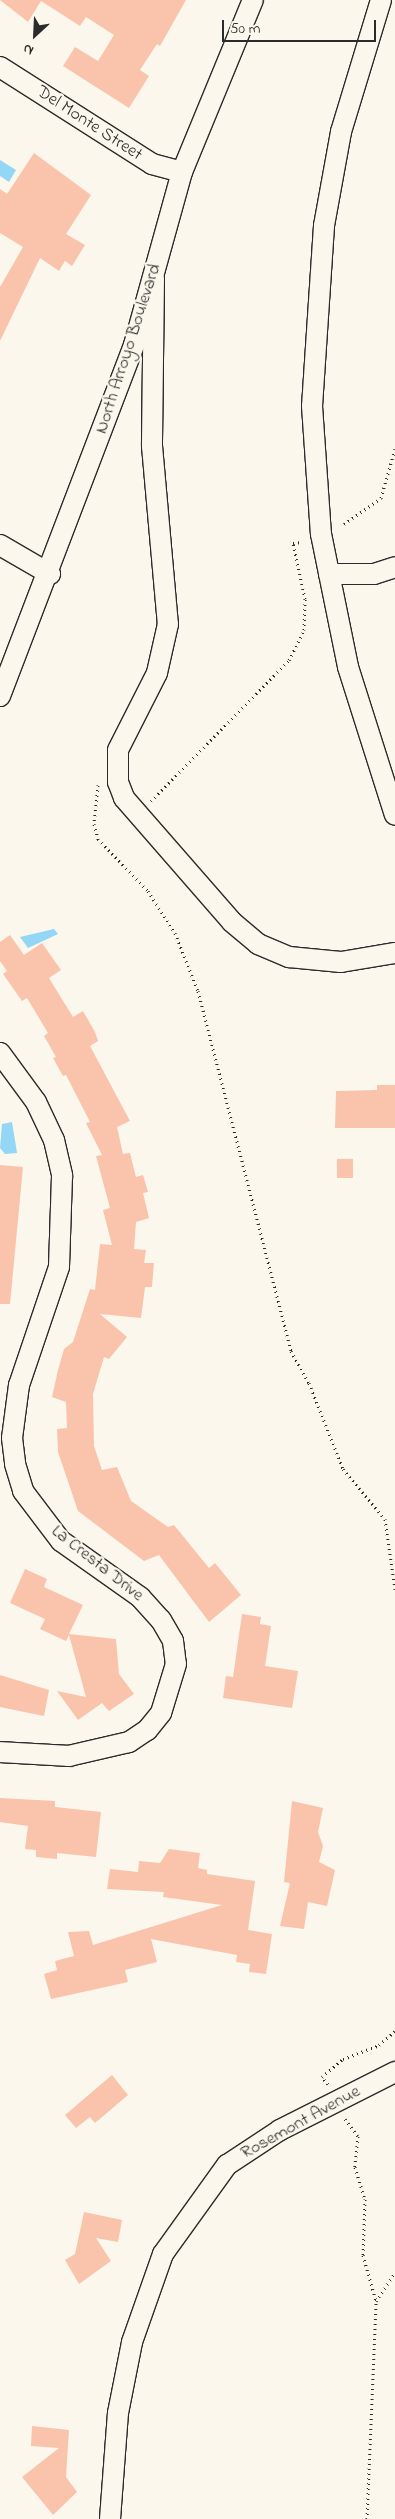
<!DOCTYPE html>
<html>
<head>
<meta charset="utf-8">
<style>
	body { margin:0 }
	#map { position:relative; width:395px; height:2519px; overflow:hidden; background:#fbf7ec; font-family:"Indie Flower",sans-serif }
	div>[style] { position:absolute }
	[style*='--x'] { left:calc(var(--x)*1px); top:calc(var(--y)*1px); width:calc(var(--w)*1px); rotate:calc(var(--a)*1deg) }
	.water>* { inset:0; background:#93d6f5 }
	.building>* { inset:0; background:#fac3ac; transform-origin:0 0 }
	.path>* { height:3px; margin-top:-1.5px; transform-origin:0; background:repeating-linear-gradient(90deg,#2b2b2b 0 1px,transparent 0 5px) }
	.roads { filter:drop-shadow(1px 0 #2b2b2b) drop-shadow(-1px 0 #2b2b2b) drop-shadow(0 1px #2b2b2b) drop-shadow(0 -1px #2b2b2b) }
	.minor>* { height:20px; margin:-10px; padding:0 10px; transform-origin:10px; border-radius:10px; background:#fbf7ec }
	span { translate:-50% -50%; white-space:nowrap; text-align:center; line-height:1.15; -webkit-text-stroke:4.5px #fbf7ec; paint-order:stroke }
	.street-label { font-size:18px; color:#2b2b2b }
	.north { position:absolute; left:10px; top:10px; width:50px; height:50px; -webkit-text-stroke:4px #fbf7ec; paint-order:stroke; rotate:205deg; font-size:14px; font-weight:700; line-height:20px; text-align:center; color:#2b2b2b }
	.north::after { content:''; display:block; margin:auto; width:18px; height:22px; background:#2b2b2b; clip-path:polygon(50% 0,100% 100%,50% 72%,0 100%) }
	.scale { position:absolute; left:222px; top:20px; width:154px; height:22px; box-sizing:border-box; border:2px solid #2b2b2b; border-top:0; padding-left:6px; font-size:15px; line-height:18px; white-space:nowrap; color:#2b2b2b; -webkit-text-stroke:4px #fbf7ec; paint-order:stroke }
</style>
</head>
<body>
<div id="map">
	<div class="water">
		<i style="clip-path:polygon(0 160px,16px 170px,9px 182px,0 176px)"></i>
		<i style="clip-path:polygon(54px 929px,58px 934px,28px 948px,20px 937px)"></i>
		<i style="clip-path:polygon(12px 1122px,17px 1153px,5px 1154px,0 1148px,2px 1124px)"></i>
	</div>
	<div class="building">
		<i style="clip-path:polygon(0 0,186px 0,160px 46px,157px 44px,140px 70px,149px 76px,129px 108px,63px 66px,75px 47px,98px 61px,114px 35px,86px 17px,80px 26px,41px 1px,28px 22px)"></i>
		<i style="clip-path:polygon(34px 153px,91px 195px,66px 234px,85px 245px,72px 266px,65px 261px,59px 271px,40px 258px,0 341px,0 287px,23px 247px,0 233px,0 189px,7px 194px)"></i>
		<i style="clip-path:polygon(10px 935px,24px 955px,42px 943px,61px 970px,49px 978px,73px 1017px,83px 1011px,95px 1032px,98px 1041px,90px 1046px,130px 1121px,117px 1127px,123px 1154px,130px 1153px,136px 1177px,143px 1175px,148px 1192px,143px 1193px,149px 1218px,136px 1222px,134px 1249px,146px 1250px,144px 1263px,154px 1263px,152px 1287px,145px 1287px,141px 1318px,100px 1314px,127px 1337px,109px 1359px,104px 1357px,93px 1394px,94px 1446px,102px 1470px,117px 1467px,131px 1501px,168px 1527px,174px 1525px,209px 1568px,215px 1563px,241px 1595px,209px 1622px,159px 1555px,144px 1561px,78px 1511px,58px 1452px,57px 1429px,67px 1428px,66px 1402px,52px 1397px,58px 1370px,64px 1349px,73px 1342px,90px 1289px,95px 1290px,100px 1244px,112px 1245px,103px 1210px,110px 1208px,96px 1156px,102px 1155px,86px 1123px,90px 1122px,66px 1075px,63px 1076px,53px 1058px,56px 1057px,44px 1036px,48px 1033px,27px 998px,22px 1001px,3px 974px,7px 971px,0 961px,0 942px)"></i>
		<i style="clip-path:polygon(377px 1085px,395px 1085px,395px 1128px,335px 1128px,336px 1091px,377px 1090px)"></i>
		<i style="left:337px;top:1159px;width:16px;height:19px"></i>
		<i style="clip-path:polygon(0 1165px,23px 1167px,10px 1304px,0 1304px)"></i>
		<i style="clip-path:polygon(25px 1569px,47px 1579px,44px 1587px,83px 1605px,69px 1634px,116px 1639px,119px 1674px,134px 1694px,109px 1711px,102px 1703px,78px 1720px,57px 1691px,86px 1697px,69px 1635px,66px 1641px,40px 1629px,45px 1619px,10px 1603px)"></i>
		<i style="clip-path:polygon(242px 1614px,261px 1617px,260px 1624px,271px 1626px,265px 1666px,298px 1671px,292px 1708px,223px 1698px,226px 1676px,233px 1677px)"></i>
		<i style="clip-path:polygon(0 1675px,49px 1690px,44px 1716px,0 1707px)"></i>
		<i style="clip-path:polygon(0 1798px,55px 1801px,55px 1807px,101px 1812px,96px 1857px,57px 1853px,57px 1859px,36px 1857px,36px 1850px,25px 1849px,28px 1826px,0 1822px)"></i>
		<i style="clip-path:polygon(292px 1801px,323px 1808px,318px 1832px,323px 1846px,319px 1862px,335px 1870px,327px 1906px,308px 1902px,304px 1929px,280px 1926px,290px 1883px,284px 1882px)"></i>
		<i style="clip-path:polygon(169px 1849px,200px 1853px,198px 1868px,207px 1870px,207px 1874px,255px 1881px,248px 1930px,272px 1934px,266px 1974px,249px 1972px,250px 1964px,236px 1962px,237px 1955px,151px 1939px,157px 1962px,125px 1970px,128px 1982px,51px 1999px,44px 1974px,57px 1970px,55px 1961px,74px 1956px,68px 1932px,89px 1931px,93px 1945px,222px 1905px,163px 1897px,164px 1892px,107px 1889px,110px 1869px,138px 1872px,139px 1861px,160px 1863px)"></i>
		<i style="clip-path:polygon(112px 2075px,128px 2095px,95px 2123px,90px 2117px,76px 2128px,65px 2115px)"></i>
		<i style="clip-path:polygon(84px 2212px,122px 2220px,118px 2242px,96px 2238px,111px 2261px,79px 2284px,65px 2260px,75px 2254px)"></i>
		<i style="clip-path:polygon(32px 2426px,69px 2430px,66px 2477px,77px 2492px,53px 2515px,22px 2477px,59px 2448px,31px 2446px)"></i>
	</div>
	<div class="path">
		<i style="--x:344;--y:524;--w:45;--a:-35.1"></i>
		<i style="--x:381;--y:498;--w:51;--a:-74.1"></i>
		<i style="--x:98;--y:785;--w:39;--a:96"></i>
		<i style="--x:94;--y:824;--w:16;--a:75"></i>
		<i style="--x:98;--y:839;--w:72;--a:46.1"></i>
		<i style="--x:148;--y:891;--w:50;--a:57.3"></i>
		<i style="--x:175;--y:933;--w:62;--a:68.4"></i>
		<i style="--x:198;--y:991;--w:372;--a:75.5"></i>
		<i style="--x:291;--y:1351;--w:37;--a:61"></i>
		<i style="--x:309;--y:1383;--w:92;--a:68.4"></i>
		<i style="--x:343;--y:1469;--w:65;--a:50"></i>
		<i style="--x:385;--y:1519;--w:71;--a:81.9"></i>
		<i style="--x:151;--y:801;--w:197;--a:-45.6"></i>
		<i style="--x:289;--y:660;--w:34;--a:-63"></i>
		<i style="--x:304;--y:630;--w:31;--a:-88"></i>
		<i style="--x:305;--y:599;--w:57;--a:-102.1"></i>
		<i style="--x:293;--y:543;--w:9;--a:-6"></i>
		<i style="--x:328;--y:2084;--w:9;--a:-131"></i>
		<i style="--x:322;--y:2077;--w:28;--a:-41"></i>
		<i style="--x:343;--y:2059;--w:39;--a:-21"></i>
		<i style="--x:379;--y:2045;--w:21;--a:-41"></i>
		<i style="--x:345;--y:2119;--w:21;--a:53"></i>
		<i style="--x:358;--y:2136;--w:31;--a:96"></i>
		<i style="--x:355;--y:2167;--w:34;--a:73"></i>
		<i style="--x:365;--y:2199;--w:56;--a:92"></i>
		<i style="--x:363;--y:2255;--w:48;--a:74.2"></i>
		<i style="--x:367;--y:2519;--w:218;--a:-87.6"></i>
		<i style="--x:376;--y:2301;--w:34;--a:-56"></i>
	</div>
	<div class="roads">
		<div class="minor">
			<i style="--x:381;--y:0;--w:138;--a:106.9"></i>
			<i style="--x:341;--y:132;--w:96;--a:100.3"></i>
			<i style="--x:324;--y:226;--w:180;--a:93.8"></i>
			<i style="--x:312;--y:406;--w:128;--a:86"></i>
			<i style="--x:321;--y:534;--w:136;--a:78.5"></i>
			<i style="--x:348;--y:667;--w:155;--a:72.4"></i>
			<i style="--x:0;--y:67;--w:180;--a:32.5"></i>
			<i style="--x:152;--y:164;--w:31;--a:15"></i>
			<i style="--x:154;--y:278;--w:168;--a:90.7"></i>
			<i style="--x:152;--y:446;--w:179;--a:84.9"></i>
			<i style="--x:168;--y:624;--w:50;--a:102.7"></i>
			<i style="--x:157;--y:673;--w:86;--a:116.9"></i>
			<i style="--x:118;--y:750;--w:32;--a:90"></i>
			<i style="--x:118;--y:782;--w:17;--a:69"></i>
			<i style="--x:124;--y:798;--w:164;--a:48.9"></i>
			<i style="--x:232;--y:922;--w:34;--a:40"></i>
			<i style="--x:258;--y:944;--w:34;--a:23"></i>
			<i style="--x:289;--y:957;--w:52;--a:5.5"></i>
			<i style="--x:341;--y:962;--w:55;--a:-9.5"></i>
			<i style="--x:0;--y:545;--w:58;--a:30.1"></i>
			<i style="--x:329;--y:574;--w:45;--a:0"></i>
			<i style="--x:374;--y:574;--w:22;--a:-18"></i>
			<i style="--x:0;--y:696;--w:376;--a:-69.1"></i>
			<i style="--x:134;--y:345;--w:180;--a:-74.5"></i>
			<i style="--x:182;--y:172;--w:186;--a:-67.6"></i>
			<i style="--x:0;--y:1053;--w:61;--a:53.7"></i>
			<i style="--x:36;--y:1102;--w:42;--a:64.7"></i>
			<i style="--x:54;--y:1140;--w:37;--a:77"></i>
			<i style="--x:62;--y:1176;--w:91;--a:91.9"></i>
			<i style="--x:59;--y:1267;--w:125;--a:108.7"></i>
			<i style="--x:19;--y:1385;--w:53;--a:97.5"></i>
			<i style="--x:12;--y:1438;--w:26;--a:83"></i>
			<i style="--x:15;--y:1464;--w:28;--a:73"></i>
			<i style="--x:23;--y:1491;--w:63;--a:52.8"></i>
			<i style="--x:61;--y:1541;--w:97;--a:35.3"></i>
			<i style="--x:140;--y:1597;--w:31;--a:48"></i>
			<i style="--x:161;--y:1620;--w:24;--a:60"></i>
			<i style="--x:173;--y:1641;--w:23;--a:83"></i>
			<i style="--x:176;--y:1664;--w:51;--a:107"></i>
			<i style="--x:161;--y:1713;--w:22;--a:129"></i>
			<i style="--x:147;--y:1730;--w:22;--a:146"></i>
			<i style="--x:129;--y:1742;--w:62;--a:166.9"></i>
			<i style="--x:69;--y:1756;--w:69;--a:-176.7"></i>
			<i style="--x:110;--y:2519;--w:106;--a:-85.7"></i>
			<i style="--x:118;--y:2413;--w:72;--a:-78.8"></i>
			<i style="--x:132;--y:2342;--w:93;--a:-70.6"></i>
			<i style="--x:163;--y:2254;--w:110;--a:-54.3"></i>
			<i style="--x:227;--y:2165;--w:64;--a:-33.4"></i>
			<i style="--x:280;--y:2130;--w:129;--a:-26.8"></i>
		</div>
	</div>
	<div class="street-label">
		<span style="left:89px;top:124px;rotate:33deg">Del Monte Street</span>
		<span style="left:129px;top:349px;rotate:-72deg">North Arroyo Boulevard</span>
		<span style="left:97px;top:1564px;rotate:38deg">La Cresta Drive</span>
		<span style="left:301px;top:2123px;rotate:-29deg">Rosemont Avenue</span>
	</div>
	<div class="north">N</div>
	<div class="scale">50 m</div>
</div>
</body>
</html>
